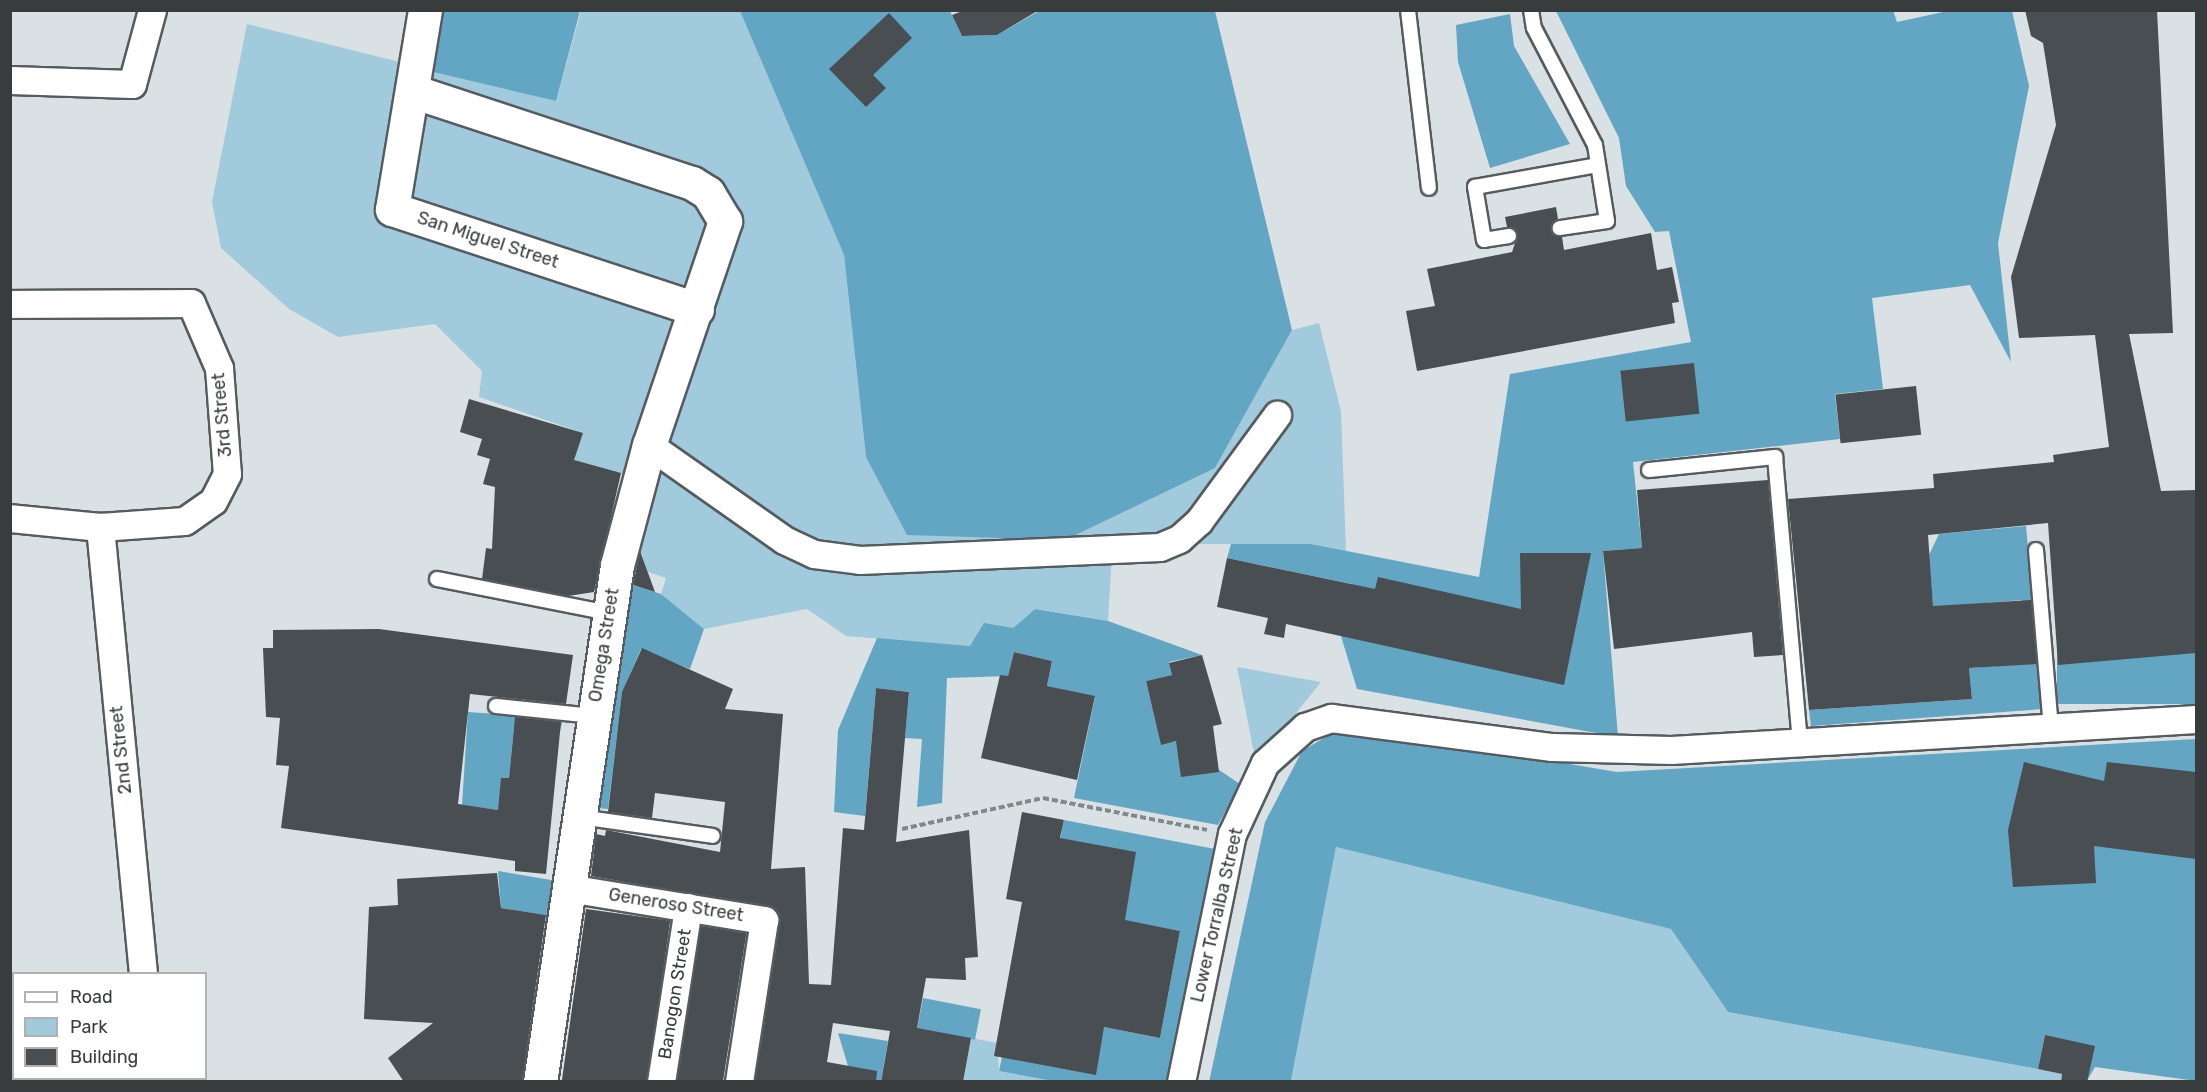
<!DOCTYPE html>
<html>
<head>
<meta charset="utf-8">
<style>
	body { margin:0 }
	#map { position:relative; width:2207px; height:1092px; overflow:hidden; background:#d9e1e4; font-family:Rubik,sans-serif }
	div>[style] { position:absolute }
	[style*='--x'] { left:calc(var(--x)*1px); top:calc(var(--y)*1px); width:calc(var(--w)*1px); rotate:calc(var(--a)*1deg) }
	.green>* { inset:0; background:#a2cadd }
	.forest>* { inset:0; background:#63a6c3; transform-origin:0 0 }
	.building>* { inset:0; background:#484e51; transform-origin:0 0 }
	.path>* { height:4px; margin-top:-2px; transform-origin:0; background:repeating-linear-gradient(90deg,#82888a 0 6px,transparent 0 9px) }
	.roads { filter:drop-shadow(2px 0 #555b5e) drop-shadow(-2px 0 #555b5e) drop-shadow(0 2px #555b5e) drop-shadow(0 -2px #555b5e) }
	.lane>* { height:14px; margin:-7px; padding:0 7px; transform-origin:7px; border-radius:7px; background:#fff }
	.street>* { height:27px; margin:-13.5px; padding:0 13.5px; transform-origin:13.5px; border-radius:13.5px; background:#fff }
	.secondary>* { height:33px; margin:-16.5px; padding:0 16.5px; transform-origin:16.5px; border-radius:16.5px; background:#fff }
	span { translate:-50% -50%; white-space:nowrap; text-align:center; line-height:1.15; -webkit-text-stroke:6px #fff; paint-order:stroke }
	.street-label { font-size:18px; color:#393c3d }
	.frame { position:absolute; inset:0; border:12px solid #393c3d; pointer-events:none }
	.legend { position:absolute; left:12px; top:972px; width:195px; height:108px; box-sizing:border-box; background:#fff; border:2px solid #b0b1b1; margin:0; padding:8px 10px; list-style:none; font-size:18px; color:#393c3d }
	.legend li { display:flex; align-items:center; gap:12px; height:30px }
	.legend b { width:30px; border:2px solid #b0b1b1 }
</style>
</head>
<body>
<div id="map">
	<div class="green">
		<i style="clip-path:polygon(581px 11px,740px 11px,844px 255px,866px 457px,1215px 468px,1292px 330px,1319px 323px,1341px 411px,1346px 551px,1311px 544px,1182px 544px,1112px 555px,1108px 621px,1035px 609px,1013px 628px,970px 646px,846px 636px,807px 609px,704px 629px,661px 594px,666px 578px,648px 572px,635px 537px,646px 497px,621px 473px,567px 474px,583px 433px,479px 397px,482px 371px,435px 324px,338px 337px,289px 309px,221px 248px,212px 202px,247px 24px,556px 101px)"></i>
		<i style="clip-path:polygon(1237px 667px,1321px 682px,1256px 763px)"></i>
		<i style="clip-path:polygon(1336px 847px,1671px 929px,1728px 1012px,2038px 1069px,2062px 1074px,2060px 1082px,1291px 1082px)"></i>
		<i style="clip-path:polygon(971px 1038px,997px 1043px,999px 1071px,1053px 1081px,963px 1082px)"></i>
	</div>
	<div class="forest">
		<i style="clip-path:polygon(1893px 10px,1897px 22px,1948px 11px,2012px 11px,2029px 86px,1998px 243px,2011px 362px,1970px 285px,1872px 298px,1883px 389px,1835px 394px,1840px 439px,1633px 462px,1642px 548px,1603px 551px,1618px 737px,1357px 689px,1341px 636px,1352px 584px,1227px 558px,1231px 544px,1311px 544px,1479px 577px,1510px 374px,1691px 342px,1669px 231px,1655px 232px,1626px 186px,1619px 138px,1556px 11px)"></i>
		<i style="clip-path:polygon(439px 11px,580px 11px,556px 101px,425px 70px)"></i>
		<i style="clip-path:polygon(740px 11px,950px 11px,962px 36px,997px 35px,1039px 11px,1215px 11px,1292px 330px,1215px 468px,1065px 540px,907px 535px,866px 457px,844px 255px)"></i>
		<i style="clip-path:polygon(1510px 14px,1514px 46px,1570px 144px,1490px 168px,1458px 62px,1456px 25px)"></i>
		<i style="clip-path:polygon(2026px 526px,2043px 709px,1811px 726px,1809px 710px,1972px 699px,1969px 668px,2027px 664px,2022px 600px,1933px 607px,1929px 555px,1939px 534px)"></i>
		<i style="clip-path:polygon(626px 583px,661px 594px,704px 629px,690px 669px,641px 649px,622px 693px,608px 809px,588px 807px)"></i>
		<i style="clip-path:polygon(1035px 609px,1108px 621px,1202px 655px,1169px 662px,1172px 675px,1146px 681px,1161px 744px,1176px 741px,1240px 784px,1218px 825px,1074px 798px,1095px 697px,1047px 686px,1052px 661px,1014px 652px,1008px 676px,947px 678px,942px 803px,917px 807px,922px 739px,905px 738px,909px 692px,876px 688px,865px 816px,834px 812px,838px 730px,877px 638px,970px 646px,984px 623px,1013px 628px)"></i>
		<i style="left:2196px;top:653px;width:51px;height:139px;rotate:90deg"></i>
		<i style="clip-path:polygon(468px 712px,563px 719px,560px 731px,514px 727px,509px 778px,498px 810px,462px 805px)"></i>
		<i style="clip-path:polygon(1344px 726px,1617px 772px,2196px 739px,2196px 1081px,2095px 1067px,2087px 1081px,2045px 1035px,2038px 1069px,1728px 1012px,1671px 929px,1336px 847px,1291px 1081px,1209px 1082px,1265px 822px,1302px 751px)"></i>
		<i style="clip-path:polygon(1064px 820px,1215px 849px,1170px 1081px,1053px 1081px,999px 1071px,1002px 1057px,1104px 1027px,1160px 1038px,1180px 931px,1047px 907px)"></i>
		<i style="clip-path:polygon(498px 871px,557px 881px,552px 916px,501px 908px)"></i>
		<i style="left:923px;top:998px;width:59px;height:31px;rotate:11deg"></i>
		<i style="clip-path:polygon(838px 1033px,888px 1041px,881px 1081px,845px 1081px,848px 1066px)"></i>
	</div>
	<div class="building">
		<i style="clip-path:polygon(965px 10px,1039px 10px,997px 35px,962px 36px,952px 15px)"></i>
		<i style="clip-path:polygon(2025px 10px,2157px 10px,2173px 333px,2129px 334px,2161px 491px,2196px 490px,2196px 653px,2058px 665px,2048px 523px,1928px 535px,1933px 606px,2031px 600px,2037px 664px,1969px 668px,1972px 699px,1809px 710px,1788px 499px,1934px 488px,1933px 474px,2054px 462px,2053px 455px,2109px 447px,2095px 335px,2019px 338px,2011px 277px,2056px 125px,2043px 43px,2031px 36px)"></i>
		<i style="clip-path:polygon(889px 13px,912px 38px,873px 75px,886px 88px,866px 107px,829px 69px)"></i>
		<i style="clip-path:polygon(1556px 207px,1558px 219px,1551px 230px,1562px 237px,1564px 250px,1651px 233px,1657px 270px,1672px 267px,1679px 302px,1672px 303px,1675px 323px,1417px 371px,1406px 311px,1435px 306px,1427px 269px,1512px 252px,1518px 234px,1507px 227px,1505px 217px)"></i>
		<i style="left:1694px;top:363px;width:51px;height:74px;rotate:84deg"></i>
		<i style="left:1916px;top:386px;width:49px;height:81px;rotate:84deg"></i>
		<i style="clip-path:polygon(469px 399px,583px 433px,574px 460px,621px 473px,594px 592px,568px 596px,482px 579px,486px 548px,492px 549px,495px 487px,483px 484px,490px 459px,477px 455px,482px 439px,460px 432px)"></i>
		<i style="clip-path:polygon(1768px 480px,1783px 655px,1754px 657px,1752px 632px,1614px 649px,1603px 551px,1642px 548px,1637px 490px)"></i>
		<i style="clip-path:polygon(640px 551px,655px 592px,633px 585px)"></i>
		<i style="clip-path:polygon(1520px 553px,1591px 553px,1564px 685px,1286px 624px,1284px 638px,1264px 634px,1268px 618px,1217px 607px,1227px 558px,1375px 589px,1378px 577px,1521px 609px)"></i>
		<i style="clip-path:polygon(379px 629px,573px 655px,566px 704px,470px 694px,458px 804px,498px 810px,501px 778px,509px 778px,515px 717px,561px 722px,546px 874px,515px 871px,515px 861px,281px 828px,289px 766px,276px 765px,280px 718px,266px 717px,263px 648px,273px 648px,273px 630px)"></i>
		<i style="clip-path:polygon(642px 648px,733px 689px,725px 709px,783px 714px,771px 869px,805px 867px,809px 984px,831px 985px,843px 828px,864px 830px,876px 688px,909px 692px,896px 842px,969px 830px,978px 957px,965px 958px,966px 980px,926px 978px,917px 1028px,971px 1038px,963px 1082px,881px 1082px,890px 1031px,833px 1023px,827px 1062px,877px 1071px,876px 1082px,755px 1082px,780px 922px,774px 908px,591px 876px,596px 834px,605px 836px,606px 830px,720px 852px,725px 802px,655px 793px,652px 818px,608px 812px,622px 692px)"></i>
		<i style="clip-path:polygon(1014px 652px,1052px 661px,1047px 686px,1095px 696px,1077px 780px,981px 758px,1000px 675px,1008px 676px)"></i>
		<i style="clip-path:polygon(1202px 655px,1222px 724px,1213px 726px,1219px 772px,1181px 777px,1176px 741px,1161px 745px,1146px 681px,1172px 675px,1169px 663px)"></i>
		<i style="clip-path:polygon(2024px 762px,2104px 781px,2107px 762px,2196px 772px,2196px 859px,2094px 846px,2096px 883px,2013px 887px,2008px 830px)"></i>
		<i style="clip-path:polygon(1022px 812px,1064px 820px,1060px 838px,1136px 852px,1125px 920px,1180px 931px,1160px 1038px,1104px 1027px,1096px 1075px,994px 1056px,1022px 902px,1006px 899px)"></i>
		<i style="clip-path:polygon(497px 873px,501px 908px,546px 915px,522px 1082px,404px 1082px,388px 1058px,433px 1023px,364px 1019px,369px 907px,398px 905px,397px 879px)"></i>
		<i style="left:586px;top:909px;width:85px;height:175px;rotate:8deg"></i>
		<i style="left:701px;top:926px;width:46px;height:158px;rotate:9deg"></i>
		<i style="clip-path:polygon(2045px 1035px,2095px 1046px,2087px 1082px,2061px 1082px,2062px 1074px,2038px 1069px)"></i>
	</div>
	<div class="path">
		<i style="--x:902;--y:829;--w:144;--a:-12.4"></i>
		<i style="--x:1043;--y:798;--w:167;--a:11"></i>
	</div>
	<div class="roads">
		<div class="lane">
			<i style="--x:1408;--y:10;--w:179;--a:83.3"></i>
			<i style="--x:1531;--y:10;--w:18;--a:81"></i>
			<i style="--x:1534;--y:28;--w:132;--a:62.5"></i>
			<i style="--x:1595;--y:145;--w:77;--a:81"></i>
			<i style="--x:1607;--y:221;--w:48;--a:171.5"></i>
			<i style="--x:1509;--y:236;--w:25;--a:171"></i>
			<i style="--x:1484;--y:240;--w:54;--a:-99.6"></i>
			<i style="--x:1475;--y:187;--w:124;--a:-10.2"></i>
			<i style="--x:1649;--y:470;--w:127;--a:-5.9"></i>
			<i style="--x:1775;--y:457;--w:288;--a:85"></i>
			<i style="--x:2036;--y:550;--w:179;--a:85.2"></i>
			<i style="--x:437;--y:579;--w:174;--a:11.2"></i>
			<i style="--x:496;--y:706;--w:98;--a:5.9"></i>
			<i style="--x:580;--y:817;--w:134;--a:8.1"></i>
		</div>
		<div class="street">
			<i style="--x:10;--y:80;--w:122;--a:1.9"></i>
			<i style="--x:132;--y:84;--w:77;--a:-74.9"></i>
			<i style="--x:10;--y:304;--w:181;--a:-0.3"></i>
			<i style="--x:191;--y:303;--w:71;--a:66.7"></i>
			<i style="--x:219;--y:368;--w:106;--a:85.7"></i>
			<i style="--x:227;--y:474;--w:30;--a:117"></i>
			<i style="--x:213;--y:501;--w:35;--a:145"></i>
			<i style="--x:184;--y:521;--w:84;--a:175.9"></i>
			<i style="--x:100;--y:527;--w:90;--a:-174.3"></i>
			<i style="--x:649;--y:445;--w:165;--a:35.1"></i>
			<i style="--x:784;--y:540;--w:33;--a:25"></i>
			<i style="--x:814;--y:554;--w:46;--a:7.4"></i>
			<i style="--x:860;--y:560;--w:300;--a:-2.5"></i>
			<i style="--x:1160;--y:547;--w:21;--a:-23"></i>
			<i style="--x:1179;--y:539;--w:27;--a:-42"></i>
			<i style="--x:1199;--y:521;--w:132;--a:-53.7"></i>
			<i style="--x:100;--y:527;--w:449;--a:84.5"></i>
			<i style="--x:568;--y:888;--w:199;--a:9.3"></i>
			<i style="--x:764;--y:920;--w:164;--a:98.8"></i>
			<i style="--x:153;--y:1078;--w:4;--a:90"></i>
			<i style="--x:661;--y:1082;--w:177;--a:-81.2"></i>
			<i style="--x:1181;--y:1082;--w:253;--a:-78.4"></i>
			<i style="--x:1232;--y:834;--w:78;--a:-65.1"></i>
			<i style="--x:1265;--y:763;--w:54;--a:-42"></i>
			<i style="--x:1305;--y:727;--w:28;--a:-19"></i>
			<i style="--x:1331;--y:718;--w:223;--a:7.5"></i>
			<i style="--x:1552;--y:747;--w:119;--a:1.4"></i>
			<i style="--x:1671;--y:750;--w:526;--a:-3.38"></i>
		</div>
		<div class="secondary">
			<i style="--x:425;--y:10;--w:202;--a:99.4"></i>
			<i style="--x:392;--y:209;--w:321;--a:18.2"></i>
			<i style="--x:412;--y:91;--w:295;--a:18.2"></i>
			<i style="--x:692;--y:183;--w:19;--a:32"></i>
			<i style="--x:708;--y:193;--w:33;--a:59"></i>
			<i style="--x:725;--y:221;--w:237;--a:108.7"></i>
			<i style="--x:649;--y:445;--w:124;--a:104.9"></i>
			<i style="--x:617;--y:565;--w:523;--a:98.47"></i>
		</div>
	</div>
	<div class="street-label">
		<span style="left:488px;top:240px;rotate:18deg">San Miguel Street</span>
		<span style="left:222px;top:415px;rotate:-95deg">3rd Street</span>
		<span style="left:604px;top:645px;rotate:-81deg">Omega Street</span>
		<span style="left:121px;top:750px;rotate:-96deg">2nd Street</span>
		<span style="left:676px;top:905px;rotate:9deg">Generoso Street</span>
		<span style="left:1217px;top:915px;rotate:-77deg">Lower Torralba Street</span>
		<span style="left:675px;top:994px;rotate:-81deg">Banogon Street</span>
	</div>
	<div class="frame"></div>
	<ul class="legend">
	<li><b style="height:8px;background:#fff"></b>Road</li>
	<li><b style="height:16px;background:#a2cadd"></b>Park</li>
	<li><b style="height:16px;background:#484e51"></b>Building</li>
	</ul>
</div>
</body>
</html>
